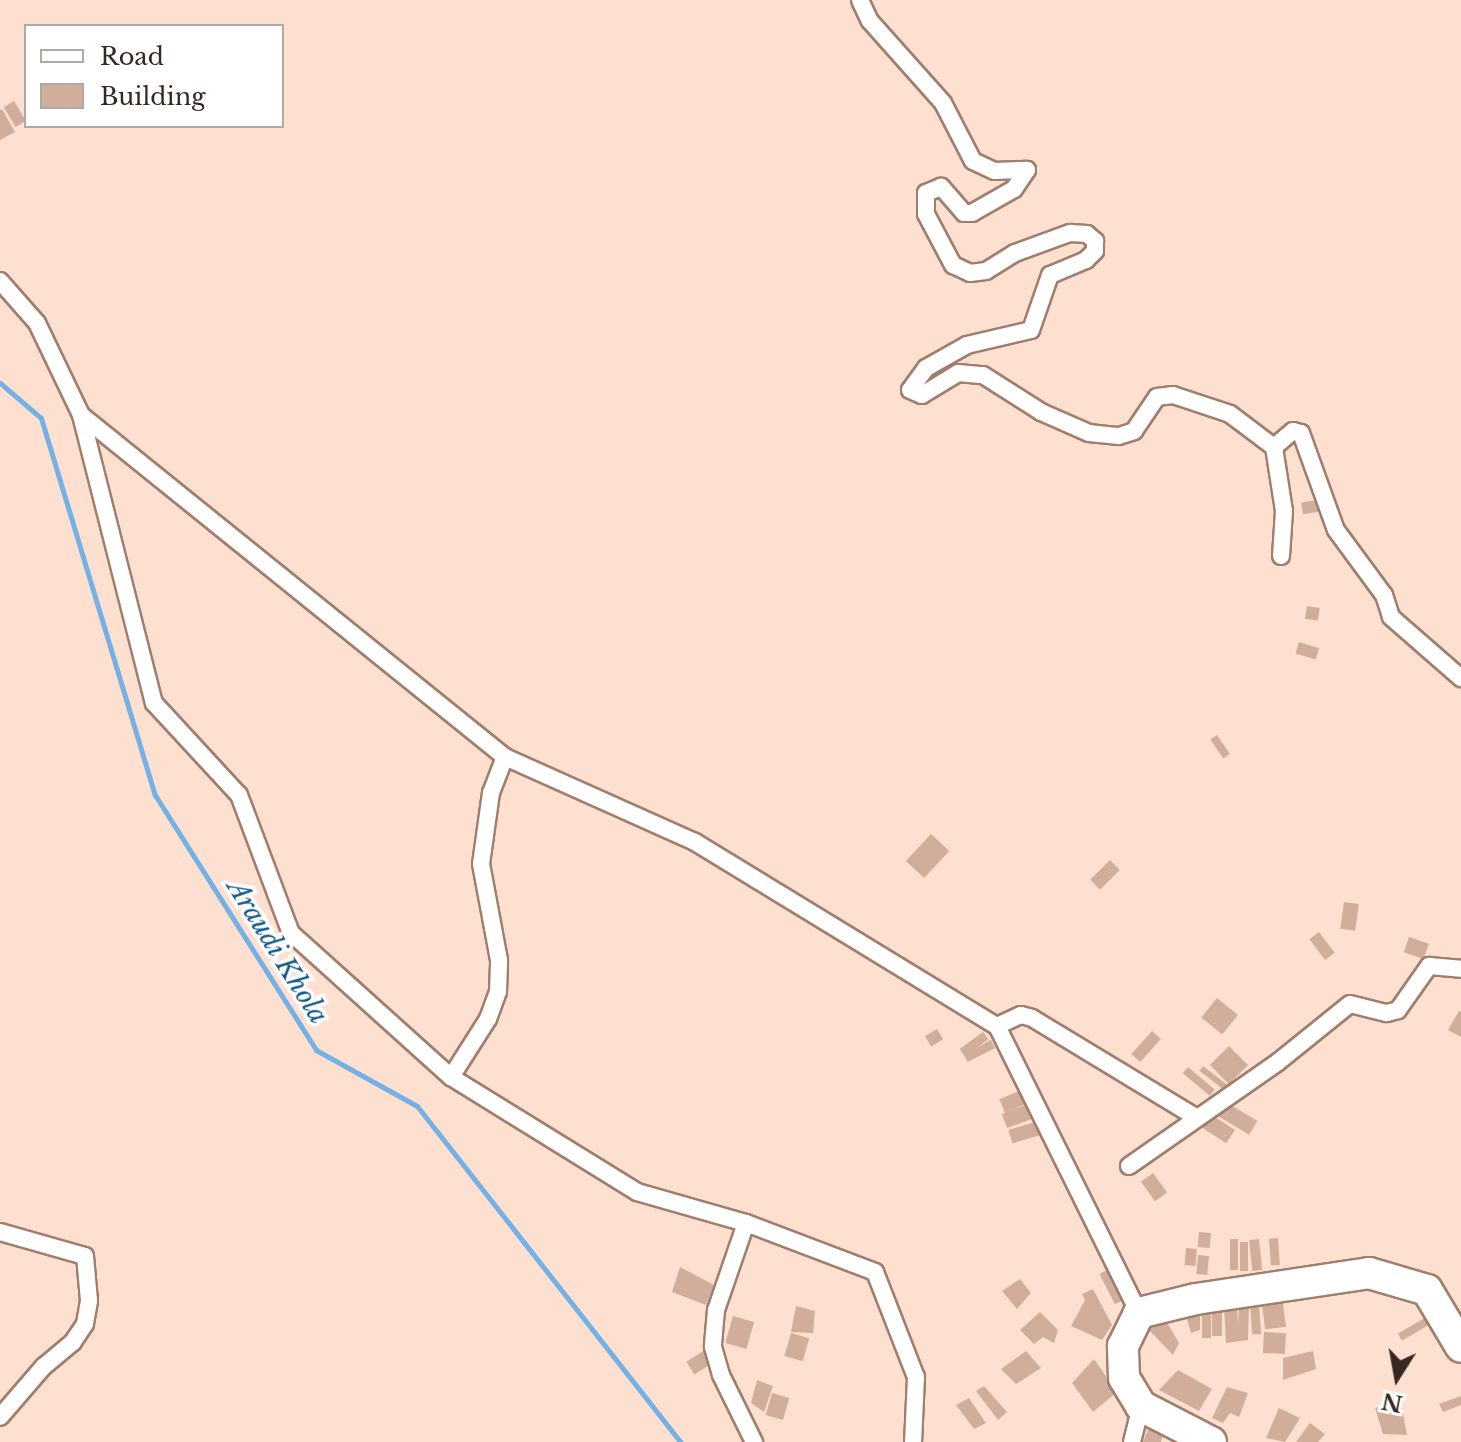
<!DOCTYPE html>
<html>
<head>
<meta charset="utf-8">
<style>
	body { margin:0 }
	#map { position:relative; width:1461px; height:1442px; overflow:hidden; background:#fee0d1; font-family:"Libre Baskerville",serif }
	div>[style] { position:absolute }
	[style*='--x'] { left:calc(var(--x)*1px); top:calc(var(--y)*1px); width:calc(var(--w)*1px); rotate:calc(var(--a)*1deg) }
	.stream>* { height:5px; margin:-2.5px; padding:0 2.5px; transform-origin:2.5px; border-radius:2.5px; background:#74b1e4 }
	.building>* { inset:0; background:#d1ad9c; transform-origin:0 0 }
	.roads { filter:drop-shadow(2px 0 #a07e6d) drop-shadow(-2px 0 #a07e6d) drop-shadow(0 2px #a07e6d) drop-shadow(0 -2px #a07e6d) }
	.street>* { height:16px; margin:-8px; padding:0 8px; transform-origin:8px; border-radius:8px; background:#fff }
	.highway>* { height:30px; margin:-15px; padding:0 15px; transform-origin:15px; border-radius:15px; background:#fff }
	span { translate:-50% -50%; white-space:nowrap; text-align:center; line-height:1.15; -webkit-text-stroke:7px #fff; paint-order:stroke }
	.water-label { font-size:26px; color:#115887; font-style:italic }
	.legend { position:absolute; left:24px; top:24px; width:260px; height:104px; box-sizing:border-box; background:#fff; border:2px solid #afa9a6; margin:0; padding:10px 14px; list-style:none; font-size:24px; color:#362821 }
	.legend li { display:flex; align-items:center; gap:16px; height:40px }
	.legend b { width:40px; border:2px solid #afa9a6 }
	.north { position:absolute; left:1357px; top:1338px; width:80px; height:80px; -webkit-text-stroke:6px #fff; paint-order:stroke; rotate:191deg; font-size:22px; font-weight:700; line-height:32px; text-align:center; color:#362821 }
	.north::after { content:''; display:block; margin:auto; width:28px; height:36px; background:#362821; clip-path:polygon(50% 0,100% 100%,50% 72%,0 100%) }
</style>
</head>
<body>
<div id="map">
	<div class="stream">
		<i style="--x:0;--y:383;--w:54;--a:40.5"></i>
		<i style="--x:41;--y:418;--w:394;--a:73.2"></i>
		<i style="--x:155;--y:795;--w:302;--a:57.7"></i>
		<i style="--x:316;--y:1050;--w:115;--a:29"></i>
		<i style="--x:417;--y:1106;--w:427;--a:51.9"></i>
	</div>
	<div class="building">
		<i style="left:14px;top:101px;width:23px;height:12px;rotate:59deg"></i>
		<i style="clip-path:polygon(2px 109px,15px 132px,0 140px,0 110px)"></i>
		<i style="left:1317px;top:500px;width:12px;height:16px;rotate:81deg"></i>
		<i style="left:1307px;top:606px;width:13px;height:13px;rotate:9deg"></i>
		<i style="left:1299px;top:642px;width:21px;height:12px;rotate:17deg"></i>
		<i style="left:1217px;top:735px;width:23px;height:8px;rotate:56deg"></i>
		<i style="left:931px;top:834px;width:25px;height:37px;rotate:43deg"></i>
		<i style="left:1110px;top:860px;width:14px;height:28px;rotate:45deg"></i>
		<i style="left:1344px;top:902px;width:15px;height:27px;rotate:8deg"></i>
		<i style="left:1319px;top:932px;width:26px;height:12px;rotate:53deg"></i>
		<i style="left:1409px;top:937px;width:21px;height:16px;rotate:19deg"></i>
		<i style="left:1217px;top:998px;width:27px;height:25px;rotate:39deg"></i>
		<i style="clip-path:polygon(1459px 1011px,1461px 1012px,1461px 1037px,1448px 1030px)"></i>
		<i style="left:937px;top:1029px;width:12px;height:14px;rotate:59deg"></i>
		<i style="left:1152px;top:1031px;width:12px;height:31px;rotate:42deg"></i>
		<i style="left:983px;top:1032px;width:9px;height:29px;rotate:54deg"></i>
		<i style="left:991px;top:1040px;width:9px;height:31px;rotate:63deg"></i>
		<i style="left:1229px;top:1046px;width:27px;height:27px;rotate:45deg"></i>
		<i style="left:1203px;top:1066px;width:31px;height:6px;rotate:38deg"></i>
		<i style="left:1188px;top:1067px;width:35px;height:8px;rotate:40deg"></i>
		<i style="left:1026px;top:1088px;width:15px;height:29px;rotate:67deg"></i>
		<i style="left:1224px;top:1101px;width:39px;height:16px;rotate:31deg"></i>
		<i style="left:1032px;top:1103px;width:15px;height:32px;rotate:70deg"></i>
		<i style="left:1209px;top:1113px;width:31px;height:16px;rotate:33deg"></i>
		<i style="left:1038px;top:1121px;width:14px;height:31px;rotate:73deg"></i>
		<i style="left:1153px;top:1173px;width:24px;height:15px;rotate:54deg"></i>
		<i style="left:1199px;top:1232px;width:12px;height:15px;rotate:5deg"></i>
		<i style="left:1278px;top:1238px;width:27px;height:9px;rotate:86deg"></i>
		<i style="left:1230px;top:1239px;width:8px;height:31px"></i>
		<i style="left:1259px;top:1239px;width:31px;height:10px;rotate:84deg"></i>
		<i style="left:1240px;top:1242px;width:8px;height:29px"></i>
		<i style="left:1186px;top:1248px;width:11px;height:17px;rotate:5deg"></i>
		<i style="left:1198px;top:1255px;width:11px;height:19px;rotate:5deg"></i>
		<i style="clip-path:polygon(680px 1267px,714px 1285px,706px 1305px,672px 1292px)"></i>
		<i style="left:1111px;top:1268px;width:34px;height:13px;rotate:63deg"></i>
		<i style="clip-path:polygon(1020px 1279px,1031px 1293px,1017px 1309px,1002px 1291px)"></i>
		<i style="clip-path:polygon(1093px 1289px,1112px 1325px,1102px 1340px,1071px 1326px,1085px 1300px,1082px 1294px)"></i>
		<i style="left:1282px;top:1295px;width:32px;height:21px;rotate:83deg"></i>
		<i style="left:1259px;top:1303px;width:31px;height:9px;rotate:86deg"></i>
		<i style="clip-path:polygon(1237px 1304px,1238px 1326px,1239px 1305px,1249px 1304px,1248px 1340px,1226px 1343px,1224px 1305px)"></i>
		<i style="clip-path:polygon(796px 1306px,815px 1311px,813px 1333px,791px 1332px)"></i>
		<i style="left:1212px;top:1307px;width:10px;height:29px"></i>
		<i style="left:1211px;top:1309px;width:29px;height:9px;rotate:90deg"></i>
		<i style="clip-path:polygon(1200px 1310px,1200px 1330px,1191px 1333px,1185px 1312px)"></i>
		<i style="clip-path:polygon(1040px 1312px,1058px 1330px,1054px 1343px,1043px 1337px,1034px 1344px,1020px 1330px)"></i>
		<i style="left:1430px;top:1315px;width:8px;height:37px;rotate:60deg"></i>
		<i style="left:733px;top:1316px;width:22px;height:28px;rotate:16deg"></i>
		<i style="clip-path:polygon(1165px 1319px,1179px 1343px,1173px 1355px,1149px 1330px)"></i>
		<i style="left:1264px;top:1332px;width:22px;height:21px;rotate:3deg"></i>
		<i style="left:791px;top:1333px;width:19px;height:24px;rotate:16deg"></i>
		<i style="left:705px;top:1350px;width:15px;height:22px;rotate:58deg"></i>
		<i style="clip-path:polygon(1026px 1351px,1041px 1368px,1016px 1384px,1001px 1369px)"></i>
		<i style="clip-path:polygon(1313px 1351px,1316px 1369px,1283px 1380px,1283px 1358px)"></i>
		<i style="clip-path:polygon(1094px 1359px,1117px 1392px,1093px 1412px,1072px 1383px)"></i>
		<i style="clip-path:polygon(1178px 1370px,1212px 1389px,1199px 1411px,1159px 1390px)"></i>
		<i style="clip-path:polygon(757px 1380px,773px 1386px,764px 1412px,751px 1403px)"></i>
		<i style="clip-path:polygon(984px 1386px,1007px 1412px,998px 1420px,976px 1391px)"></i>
		<i style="clip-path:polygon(1227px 1387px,1248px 1393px,1239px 1417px,1230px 1413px,1223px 1423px,1212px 1418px)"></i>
		<i style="left:772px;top:1393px;width:18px;height:23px;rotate:16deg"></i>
		<i style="clip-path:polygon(1461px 1396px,1461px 1405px,1443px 1412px,1439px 1404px)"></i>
		<i style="clip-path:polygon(969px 1398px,986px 1423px,974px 1429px,956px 1405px)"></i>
		<i style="clip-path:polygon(1401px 1402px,1407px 1435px,1383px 1434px,1375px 1408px)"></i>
		<i style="clip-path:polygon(1279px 1408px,1300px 1418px,1285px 1442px,1266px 1438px)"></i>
		<i style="clip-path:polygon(1310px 1423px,1325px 1434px,1318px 1442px,1296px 1442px)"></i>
		<i style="clip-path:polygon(1149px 1427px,1163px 1434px,1161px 1442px,1143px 1442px)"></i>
	</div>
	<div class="roads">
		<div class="street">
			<i style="--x:860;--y:0;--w:23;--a:65"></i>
			<i style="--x:870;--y:21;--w:110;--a:48.3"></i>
			<i style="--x:943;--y:103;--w:65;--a:62.7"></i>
			<i style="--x:973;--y:161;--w:23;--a:25"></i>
			<i style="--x:994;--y:171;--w:33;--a:-2"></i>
			<i style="--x:1027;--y:170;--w:23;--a:124"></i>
			<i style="--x:1014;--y:189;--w:48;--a:150.3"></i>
			<i style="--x:972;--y:213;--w:8;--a:180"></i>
			<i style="--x:964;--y:213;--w:35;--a:-131"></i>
			<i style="--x:941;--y:187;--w:16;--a:158"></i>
			<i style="--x:926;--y:193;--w:21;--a:90"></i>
			<i style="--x:926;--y:214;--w:58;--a:62.1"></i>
			<i style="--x:953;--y:265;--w:19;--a:25"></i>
			<i style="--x:970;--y:273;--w:16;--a:-7"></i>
			<i style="--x:986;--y:271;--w:34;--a:-32"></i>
			<i style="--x:1015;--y:253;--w:59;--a:-20"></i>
			<i style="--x:1070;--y:233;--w:17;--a:3"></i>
			<i style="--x:1087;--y:234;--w:11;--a:41"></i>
			<i style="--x:1095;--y:241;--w:10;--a:90"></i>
			<i style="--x:1095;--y:251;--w:13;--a:135"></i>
			<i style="--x:1086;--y:260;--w:39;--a:157"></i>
			<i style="--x:1050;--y:275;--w:58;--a:109.1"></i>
			<i style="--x:1031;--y:330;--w:66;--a:166.8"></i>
			<i style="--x:967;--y:345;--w:47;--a:150.7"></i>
			<i style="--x:926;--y:368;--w:27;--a:126"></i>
			<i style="--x:910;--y:390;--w:13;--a:23"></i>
			<i style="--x:922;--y:395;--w:42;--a:-31.4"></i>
			<i style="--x:958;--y:373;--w:25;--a:5"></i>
			<i style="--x:983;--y:375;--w:69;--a:32.5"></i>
			<i style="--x:1041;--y:412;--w:52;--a:23.6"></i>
			<i style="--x:1089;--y:433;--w:30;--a:6"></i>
			<i style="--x:1119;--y:436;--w:16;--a:-18"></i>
			<i style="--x:1134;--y:431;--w:41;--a:-55.9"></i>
			<i style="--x:1157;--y:397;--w:16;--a:-7"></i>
			<i style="--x:1173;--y:395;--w:60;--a:18.4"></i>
			<i style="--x:1230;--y:414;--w:55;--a:36.9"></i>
			<i style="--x:1274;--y:447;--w:25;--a:-40"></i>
			<i style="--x:1293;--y:431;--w:8;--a:14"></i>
			<i style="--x:1301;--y:433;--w:103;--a:70.2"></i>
			<i style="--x:1336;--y:530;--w:81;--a:53.6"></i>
			<i style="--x:1384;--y:595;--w:23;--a:72"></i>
			<i style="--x:1391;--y:617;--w:93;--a:41.1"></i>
			<i style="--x:0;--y:281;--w:56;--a:48.6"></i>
			<i style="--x:37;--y:323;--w:102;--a:64.4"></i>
			<i style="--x:81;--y:415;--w:297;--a:75.8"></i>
			<i style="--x:154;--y:703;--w:125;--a:47.3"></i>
			<i style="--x:239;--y:795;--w:147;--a:69.4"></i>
			<i style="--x:291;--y:933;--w:215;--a:42"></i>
			<i style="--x:451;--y:1077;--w:219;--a:31.7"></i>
			<i style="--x:637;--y:1192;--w:113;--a:15.9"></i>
			<i style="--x:746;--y:1223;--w:138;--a:20.8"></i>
			<i style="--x:875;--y:1272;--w:113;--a:68.7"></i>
			<i style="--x:916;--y:1377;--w:65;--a:92.6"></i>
			<i style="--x:81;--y:415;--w:545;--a:38.89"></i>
			<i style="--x:505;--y:757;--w:208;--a:24.1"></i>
			<i style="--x:695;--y:842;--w:354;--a:31.4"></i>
			<i style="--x:997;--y:1026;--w:320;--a:63.7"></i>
			<i style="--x:1274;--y:447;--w:65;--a:81.1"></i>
			<i style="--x:1284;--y:511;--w:45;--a:93.8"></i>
			<i style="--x:997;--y:1026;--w:26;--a:-25"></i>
			<i style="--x:1021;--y:1015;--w:11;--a:15"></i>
			<i style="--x:1032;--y:1018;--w:189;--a:31.2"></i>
			<i style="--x:451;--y:1077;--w:69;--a:-57.5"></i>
			<i style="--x:488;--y:1019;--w:29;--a:-70"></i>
			<i style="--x:498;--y:992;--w:32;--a:-88"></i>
			<i style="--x:499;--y:960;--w:98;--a:-100.6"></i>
			<i style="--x:481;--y:864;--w:72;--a:-82"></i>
			<i style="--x:491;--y:793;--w:39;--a:-69"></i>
			<i style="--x:1129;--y:1166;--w:182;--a:-34.9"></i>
			<i style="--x:1278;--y:1062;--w:92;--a:-38.9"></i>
			<i style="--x:1350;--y:1004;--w:38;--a:14"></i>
			<i style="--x:1387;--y:1013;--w:11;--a:-15"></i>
			<i style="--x:1398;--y:1010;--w:54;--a:-54.8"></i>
			<i style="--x:1429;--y:966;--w:32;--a:5"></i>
			<i style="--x:746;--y:1223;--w:92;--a:109"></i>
			<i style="--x:716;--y:1310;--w:37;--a:95"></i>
			<i style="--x:713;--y:1347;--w:29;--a:74"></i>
			<i style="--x:721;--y:1375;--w:75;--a:63.8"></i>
			<i style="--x:0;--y:1232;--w:88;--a:15.8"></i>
			<i style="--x:85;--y:1256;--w:45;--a:84.9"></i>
			<i style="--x:89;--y:1301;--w:23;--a:100"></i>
			<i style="--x:85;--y:1324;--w:22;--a:124"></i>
			<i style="--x:73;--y:1342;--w:38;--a:140"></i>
			<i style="--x:44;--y:1366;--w:67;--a:130.8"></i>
			<i style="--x:1132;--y:1442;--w:37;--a:-76"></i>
		</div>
		<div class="highway">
			<i style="--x:1211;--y:1442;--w:79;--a:-152.8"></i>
			<i style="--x:1141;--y:1406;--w:33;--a:-121"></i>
			<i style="--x:1124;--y:1378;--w:32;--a:-92"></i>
			<i style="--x:1123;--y:1346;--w:37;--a:-64"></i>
			<i style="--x:1139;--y:1313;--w:59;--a:-13.8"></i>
			<i style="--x:1196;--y:1299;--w:175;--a:-8.5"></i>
			<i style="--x:1369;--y:1273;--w:60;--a:16.3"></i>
			<i style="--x:1427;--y:1290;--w:66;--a:59.2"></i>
		</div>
	</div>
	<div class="water-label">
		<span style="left:277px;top:952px;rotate:58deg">Araudi Khola</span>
	</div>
	<ul class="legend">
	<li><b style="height:10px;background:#fff"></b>Road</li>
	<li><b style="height:22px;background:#d1ad9c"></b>Building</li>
	</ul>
	<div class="north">N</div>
</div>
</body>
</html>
